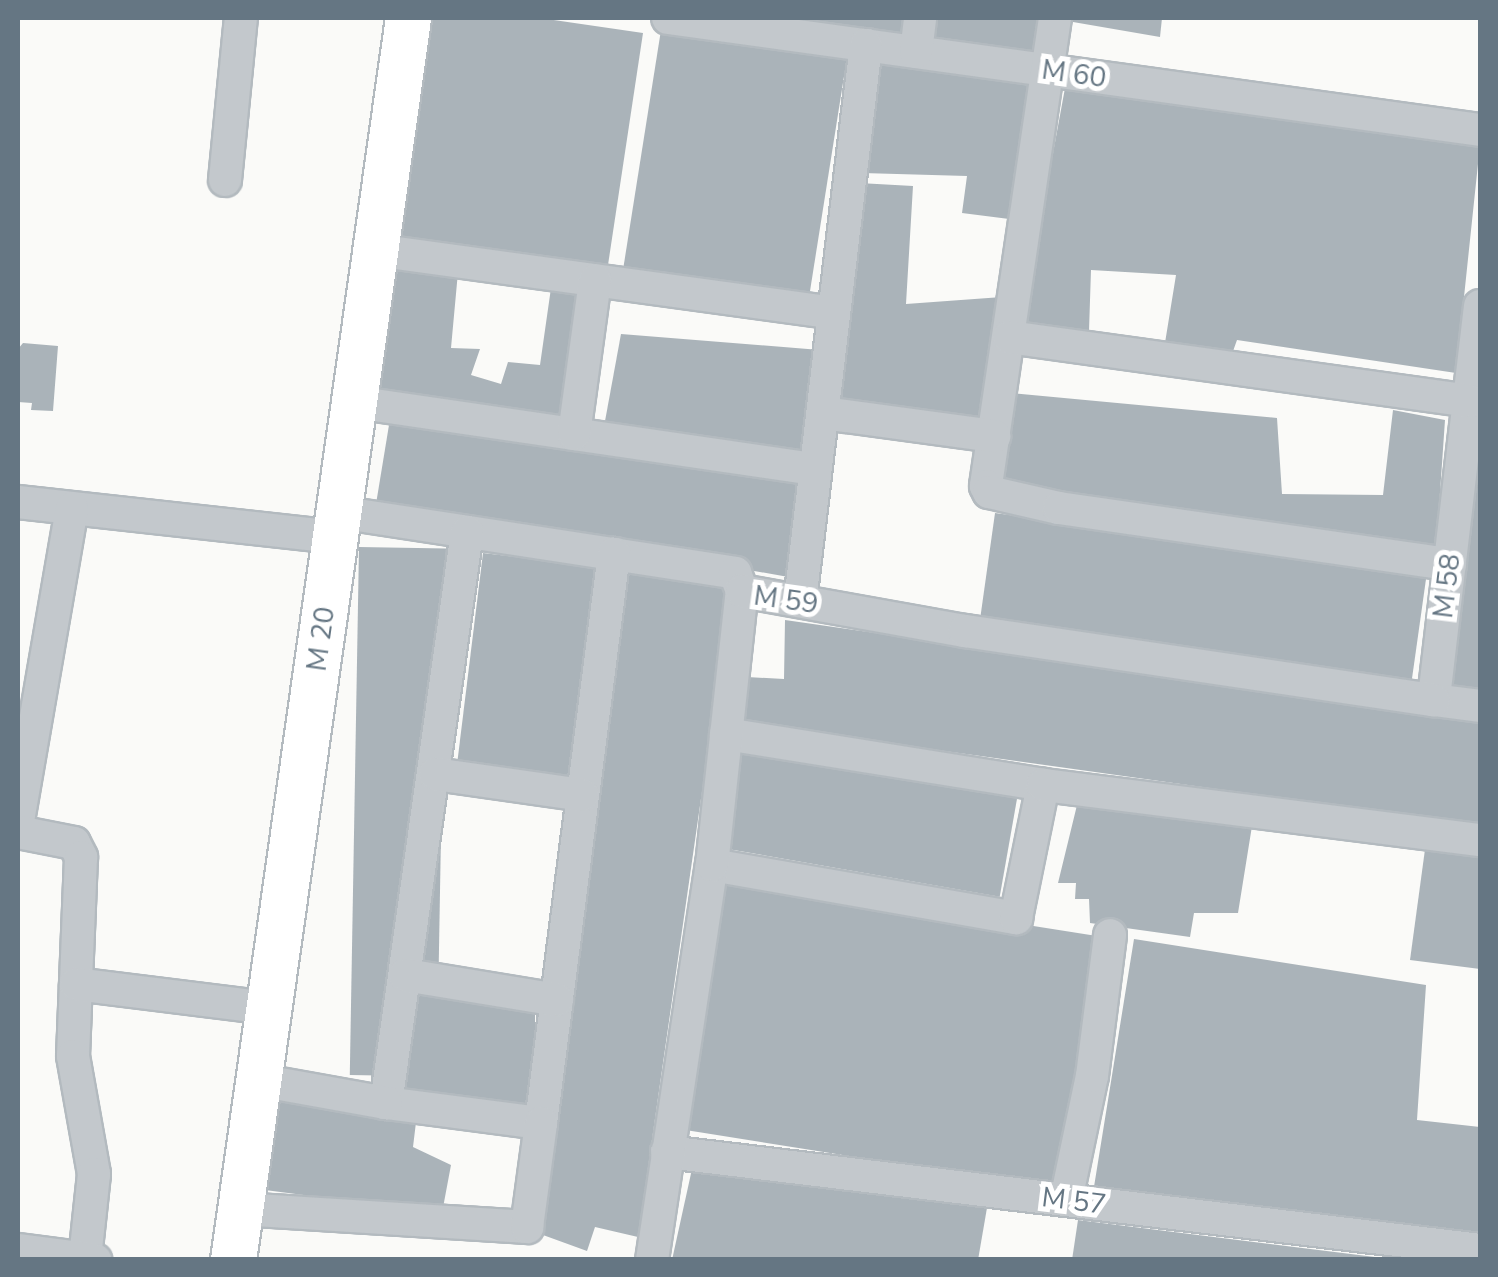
<!DOCTYPE html>
<html>
<head>
<meta charset="utf-8">
<style>
	body { margin:0 }
	#map { position:relative; width:1498px; height:1277px; overflow:hidden; background:#fafaf8; font-family:"Nunito Sans",sans-serif }
	div>[style] { position:absolute }
	[style*='--x'] { left:calc(var(--x)*1px); top:calc(var(--y)*1px); width:calc(var(--w)*1px); rotate:calc(var(--a)*1deg) }
	.building>* { inset:0; background:#aab3b9; transform-origin:0 0 }
	.roads { filter:drop-shadow(2px 0 #b3babf) drop-shadow(-2px 0 #b3babf) drop-shadow(0 2px #b3babf) drop-shadow(0 -2px #b3babf) }
	.street>* { height:32px; margin:-16px; padding:0 16px; transform-origin:16px; border-radius:16px; background:#c3c8cc }
	.secondary>* { height:45px; margin:-22.5px; padding:0 22.5px; transform-origin:22.5px; border-radius:22.5px; background:#fff }
	span { translate:-50% -50%; white-space:nowrap; text-align:center; line-height:1.15; -webkit-text-stroke:10px #fff; paint-order:stroke }
	.street-label { font-size:28px; color:#657683 }
	.frame { position:absolute; inset:0; border:20px solid #657683; pointer-events:none }
</style>
</head>
<body>
<div id="map">
	<div class="building">
		<i style="clip-path:polygon(433px 18px,540px 18px,643px 33px,608px 265px,397px 236px)"></i>
		<i style="clip-path:polygon(815px 18px,914px 18px,910px 41px,813px 30px)"></i>
		<i style="clip-path:polygon(933px 18px,1042px 18px,1038px 54px,929px 42px)"></i>
		<i style="clip-path:polygon(1073px 18px,1162px 18px,1160px 37px,1073px 22px)"></i>
		<i style="left:661px;top:30px;width:188px;height:245px;rotate:9deg"></i>
		<i style="clip-path:polygon(876px 60px,1031px 86px,1017px 220px,962px 213px,967px 176px,862px 173px)"></i>
		<i style="clip-path:polygon(1065px 88px,1480px 145px,1456px 373px,1237px 340px,1232px 354px,1164px 349px,1176px 275px,1091px 270px,1089px 331px,1021px 327px)"></i>
		<i style="clip-path:polygon(859px 183px,913px 186px,906px 304px,1002px 297px,985px 427px,832px 408px)"></i>
		<i style="clip-path:polygon(393px 263px,458px 272px,451px 348px,480px 349px,471px 375px,501px 384px,508px 362px,540px 365px,551px 288px,583px 294px,560px 422px,375px 391px)"></i>
		<i style="clip-path:polygon(621px 334px,820px 350px,800px 459px,603px 432px)"></i>
		<i style="clip-path:polygon(23px 343px,58px 346px,53px 411px,31px 410px,32px 403px,18px 402px,18px 349px)"></i>
		<i style="clip-path:polygon(1012px 393px,1277px 418px,1282px 494px,1383px 495px,1393px 410px,1445px 420px,1436px 551px,1001px 487px)"></i>
		<i style="clip-path:polygon(389px 425px,802px 479px,794px 578px,376px 504px)"></i>
		<i style="clip-path:polygon(1473px 463px,1480px 464px,1480px 691px,1446px 687px)"></i>
		<i style="left:995px;top:513px;width:436px;height:111px;rotate:8deg"></i>
		<i style="left:359px;top:547px;width:87px;height:528px;rotate:1deg"></i>
		<i style="left:483px;top:553px;width:121px;height:217px;rotate:7deg"></i>
		<i style="clip-path:polygon(627px 572px,731px 590px,638px 1237px,595px 1227px,587px 1251px,543px 1235px)"></i>
		<i style="clip-path:polygon(785px 620px,1480px 720px,1480px 826px,745px 723px,747px 677px,784px 679px)"></i>
		<i style="left:743px;top:746px;width:279px;height:104px;rotate:10deg"></i>
		<i style="clip-path:polygon(1078px 801px,1252px 826px,1238px 913px,1194px 913px,1190px 937px,1090px 923px,1089px 899px,1075px 899px,1076px 883px,1058px 883px)"></i>
		<i style="clip-path:polygon(1426px 842px,1480px 850px,1480px 969px,1410px 960px)"></i>
		<i style="left:724px;top:877px;width:379px;height:256px;rotate:9deg"></i>
		<i style="clip-path:polygon(1134px 939px,1426px 985px,1417px 1120px,1480px 1127px,1480px 1236px,1093px 1193px)"></i>
		<i style="clip-path:polygon(417px 988px,535px 1005px,535px 1109px,398px 1096px)"></i>
		<i style="clip-path:polygon(282px 1090px,417px 1114px,413px 1147px,451px 1165px,442px 1213px,265px 1190px)"></i>
		<i style="clip-path:polygon(692px 1169px,988px 1202px,978px 1260px,672px 1260px)"></i>
		<i style="clip-path:polygon(1078px 1220px,1375px 1257px,1375px 1260px,1072px 1260px)"></i>
	</div>
	<div class="roads">
		<div class="street">
			<i style="--x:668;--y:18;--w:820;--a:7.85"></i>
			<i style="--x:1055;--y:18;--w:473;--a:98.4"></i>
			<i style="--x:986;--y:486;--w:7;--a:63"></i>
			<i style="--x:989;--y:492;--w:72;--a:12.9"></i>
			<i style="--x:1059;--y:508;--w:395;--a:8.2"></i>
			<i style="--x:916;--y:52;--w:34;--a:-83"></i>
			<i style="--x:225;--y:180;--w:163;--a:-84.4"></i>
			<i style="--x:375;--y:250;--w:463;--a:7.8"></i>
			<i style="--x:1480;--y:306;--w:397;--a:96.7"></i>
			<i style="--x:1434;--y:700;--w:46;--a:7.4"></i>
			<i style="--x:1009;--y:337;--w:465;--a:7.9"></i>
			<i style="--x:354;--y:402;--w:466;--a:8.3"></i>
			<i style="--x:823;--y:413;--w:173;--a:7.7"></i>
			<i style="--x:574;--y:434;--w:155;--a:-82.2"></i>
			<i style="--x:18;--y:502;--w:319;--a:6.3"></i>
			<i style="--x:338;--y:512;--w:402;--a:8.7"></i>
			<i style="--x:735;--y:573;--w:19;--a:69"></i>
			<i style="--x:467;--y:532;--w:577;--a:98.07"></i>
			<i style="--x:386;--y:1103;--w:156;--a:7.4"></i>
			<i style="--x:541;--y:1123;--w:574;--a:-82.69"></i>
			<i style="--x:800;--y:601;--w:560;--a:-83.23"></i>
			<i style="--x:726;--y:734;--w:321;--a:9.1"></i>
			<i style="--x:435;--y:774;--w:149;--a:8.1"></i>
			<i style="--x:18;--y:821;--w:317;--a:-80.2"></i>
			<i style="--x:18;--y:832;--w:57;--a:11.1"></i>
			<i style="--x:74;--y:843;--w:16;--a:63"></i>
			<i style="--x:81;--y:857;--w:199;--a:92.3"></i>
			<i style="--x:73;--y:1056;--w:120;--a:79.9"></i>
			<i style="--x:94;--y:1174;--w:84;--a:96.1"></i>
			<i style="--x:712;--y:865;--w:309;--a:9.9"></i>
			<i style="--x:1016;--y:918;--w:136;--a:-78.5"></i>
			<i style="--x:1043;--y:785;--w:440;--a:7.2"></i>
			<i style="--x:405;--y:975;--w:154;--a:9.3"></i>
			<i style="--x:76;--y:984;--w:193;--a:7.1"></i>
			<i style="--x:258;--y:1080;--w:130;--a:10.2"></i>
			<i style="--x:667;--y:1152;--w:819;--a:6.87"></i>
			<i style="--x:1066;--y:1200;--w:127;--a:-78.2"></i>
			<i style="--x:1092;--y:1076;--w:142;--a:-82.7"></i>
			<i style="--x:240;--y:1209;--w:288;--a:3.6"></i>
			<i style="--x:527;--y:1227;--w:105;--a:-82.3"></i>
			<i style="--x:18;--y:1250;--w:78;--a:7.4"></i>
			<i style="--x:652;--y:1260;--w:400;--a:-81.4"></i>
			<i style="--x:712;--y:865;--w:276;--a:-83.8"></i>
			<i style="--x:742;--y:591;--w:227;--a:10.2"></i>
			<i style="--x:965;--y:631;--w:474;--a:8.4"></i>
		</div>
		<div class="secondary">
			<i style="--x:233;--y:1260;--w:1254;--a:-81.98"></i>
		</div>
	</div>
	<div class="street-label">
		<span style="left:1074px;top:74px;rotate:8deg">M 60</span>
		<span style="left:1447px;top:586px;rotate:-83deg">M 58</span>
		<span style="left:786px;top:600px;rotate:8deg">M 59</span>
		<span style="left:321px;top:639px;rotate:-82deg">M 20</span>
		<span style="left:1074px;top:1201px;rotate:7deg">M 57</span>
	</div>
	<div class="frame"></div>
</div>
</body>
</html>
